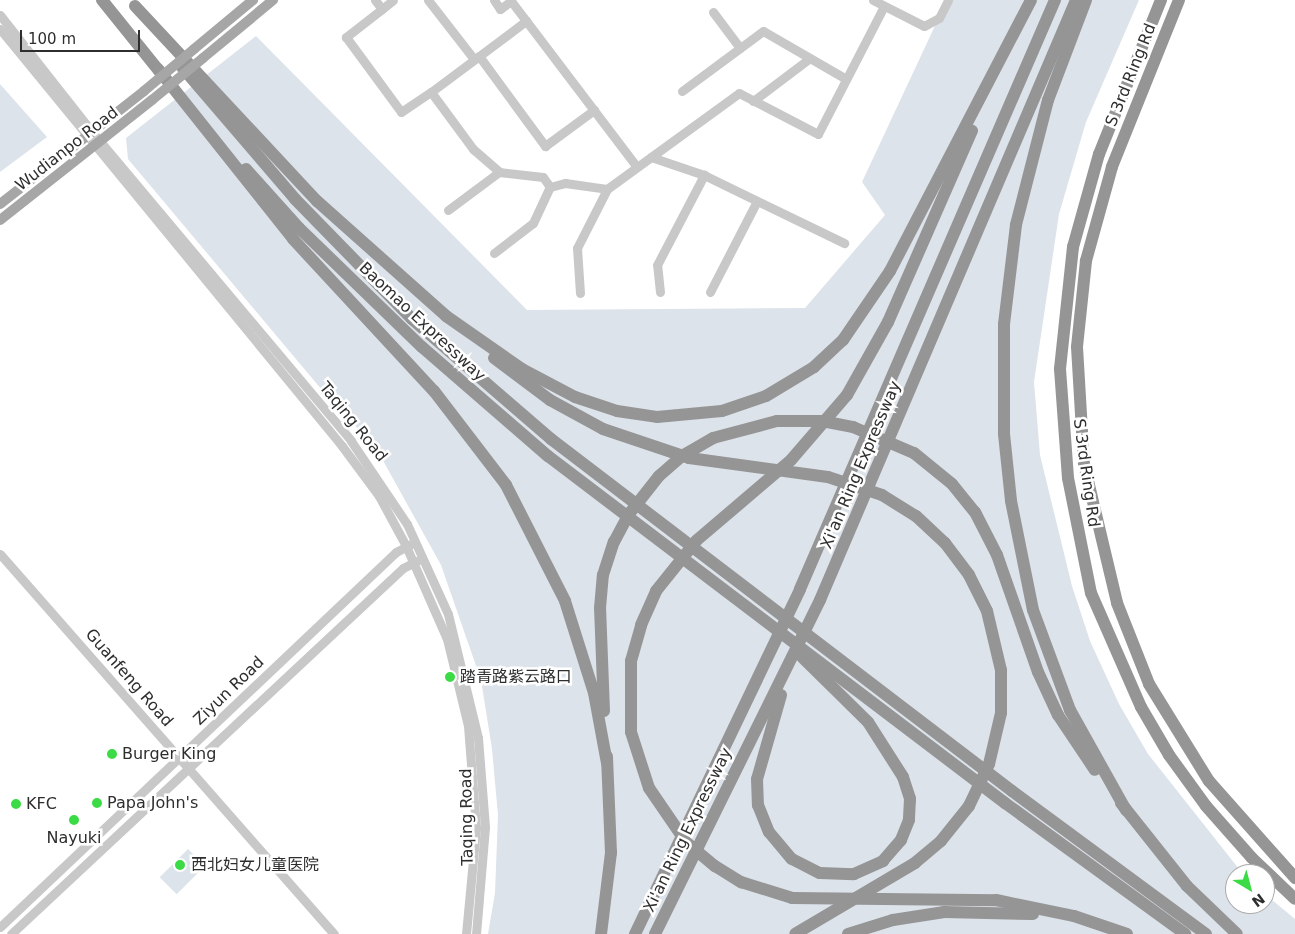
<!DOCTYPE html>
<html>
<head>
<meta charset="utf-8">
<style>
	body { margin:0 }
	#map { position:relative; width:1295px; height:934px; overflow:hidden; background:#fff; font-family:"DejaVu Sans","Noto Sans SC",sans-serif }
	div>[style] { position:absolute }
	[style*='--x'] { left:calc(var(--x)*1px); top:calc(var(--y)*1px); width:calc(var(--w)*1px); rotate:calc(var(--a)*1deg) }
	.green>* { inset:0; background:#dde3eb; transform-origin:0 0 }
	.minor>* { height:9px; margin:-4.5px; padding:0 4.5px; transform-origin:4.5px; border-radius:4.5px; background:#c8c8c8 }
	.major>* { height:10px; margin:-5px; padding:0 5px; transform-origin:5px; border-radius:5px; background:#a6a6a6 }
	.highway>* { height:12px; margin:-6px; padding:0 6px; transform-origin:6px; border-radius:6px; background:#959595 }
	.major-bridge>* { height:10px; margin:-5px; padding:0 5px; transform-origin:5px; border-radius:5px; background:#a6a6a6 }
	.highway-bridge>* { height:12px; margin:-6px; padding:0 6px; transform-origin:6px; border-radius:6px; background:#959595 }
	.dots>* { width:14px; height:14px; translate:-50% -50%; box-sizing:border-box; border:2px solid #fff; border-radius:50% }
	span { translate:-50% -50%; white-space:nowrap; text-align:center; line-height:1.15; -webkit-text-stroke:5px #fff; paint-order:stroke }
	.street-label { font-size:16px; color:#2e2e2e }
	.poi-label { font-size:16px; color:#2e2e2e }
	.left { translate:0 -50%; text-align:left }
	.north { position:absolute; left:1225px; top:864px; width:50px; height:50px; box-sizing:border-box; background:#fff; border:1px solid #ababab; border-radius:50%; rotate:143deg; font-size:14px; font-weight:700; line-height:20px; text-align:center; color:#2e2e2e }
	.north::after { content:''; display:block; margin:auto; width:18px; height:22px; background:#3bdb45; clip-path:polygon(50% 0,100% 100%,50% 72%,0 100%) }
	.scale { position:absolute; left:20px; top:30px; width:120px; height:22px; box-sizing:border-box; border:2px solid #2e2e2e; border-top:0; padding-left:6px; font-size:15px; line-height:18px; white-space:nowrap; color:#2e2e2e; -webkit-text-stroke:4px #fff; paint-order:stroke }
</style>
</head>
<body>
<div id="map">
	<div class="green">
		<i style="clip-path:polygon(947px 0,1139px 0,1086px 122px,1059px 214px,1034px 382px,1040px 455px,1072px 586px,1090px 641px,1119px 704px,1148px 754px,1243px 874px,1235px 874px,1235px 904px,1265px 904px,1265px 894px,1295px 919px,1295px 934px,488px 934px,495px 893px,498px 815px,492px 749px,481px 680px,441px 565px,376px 448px,327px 396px,128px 159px,126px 138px,256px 36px,527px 310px,805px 308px,885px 215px,862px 182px)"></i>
		<i style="clip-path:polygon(0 84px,47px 137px,0 172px)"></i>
		<i style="left:188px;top:849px;width:24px;height:40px;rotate:45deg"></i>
	</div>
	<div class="minor">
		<i style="--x:375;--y:0;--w:11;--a:52"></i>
		<i style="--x:382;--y:9;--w:46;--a:142.1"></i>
		<i style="--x:346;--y:37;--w:93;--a:53.7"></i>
		<i style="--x:401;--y:112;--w:36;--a:-34"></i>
		<i style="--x:431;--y:92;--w:71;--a:53.6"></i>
		<i style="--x:473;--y:149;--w:35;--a:41"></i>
		<i style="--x:499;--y:172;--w:44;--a:6.5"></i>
		<i style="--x:543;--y:177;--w:12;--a:55"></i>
		<i style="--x:550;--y:187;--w:16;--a:-15"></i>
		<i style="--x:565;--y:183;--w:42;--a:8.1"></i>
		<i style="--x:607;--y:189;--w:163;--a:-36"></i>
		<i style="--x:739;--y:93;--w:89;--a:27.4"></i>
		<i style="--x:818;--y:134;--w:144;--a:-62.7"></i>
		<i style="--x:428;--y:0;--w:75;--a:52.1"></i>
		<i style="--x:494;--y:0;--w:11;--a:56"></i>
		<i style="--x:500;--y:9;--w:14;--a:-36"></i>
		<i style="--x:511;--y:1;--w:208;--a:52.8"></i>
		<i style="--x:873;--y:0;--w:57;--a:27"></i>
		<i style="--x:924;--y:26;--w:17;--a:-28"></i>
		<i style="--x:939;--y:18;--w:20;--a:-63"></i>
		<i style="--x:382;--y:9;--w:14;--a:-39"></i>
		<i style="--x:713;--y:12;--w:45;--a:53.1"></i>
		<i style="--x:0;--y:15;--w:150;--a:51.8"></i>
		<i style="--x:93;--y:133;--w:402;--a:50"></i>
		<i style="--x:351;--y:441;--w:100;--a:56"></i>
		<i style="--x:407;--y:524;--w:99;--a:65.5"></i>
		<i style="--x:448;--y:614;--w:128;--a:76.4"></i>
		<i style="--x:478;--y:738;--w:89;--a:85.5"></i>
		<i style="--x:485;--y:827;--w:107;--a:94.8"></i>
		<i style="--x:0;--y:29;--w:539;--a:50.64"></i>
		<i style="--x:342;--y:446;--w:62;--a:53.5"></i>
		<i style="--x:379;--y:496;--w:57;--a:61.6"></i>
		<i style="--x:406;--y:546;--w:102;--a:66.2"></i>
		<i style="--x:447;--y:639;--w:89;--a:76.4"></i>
		<i style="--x:468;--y:726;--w:102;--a:85.5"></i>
		<i style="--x:476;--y:828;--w:106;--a:95.4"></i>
		<i style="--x:479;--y:56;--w:112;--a:53.7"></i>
		<i style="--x:545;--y:146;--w:61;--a:-36.3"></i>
		<i style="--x:682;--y:91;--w:101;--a:-36.5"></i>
		<i style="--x:763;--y:31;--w:96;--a:30"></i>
		<i style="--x:431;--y:92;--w:119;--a:-36.8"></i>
		<i style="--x:753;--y:101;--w:71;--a:-37"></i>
		<i style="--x:651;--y:157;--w:56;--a:18.8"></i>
		<i style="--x:704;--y:175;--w:156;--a:25.9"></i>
		<i style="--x:448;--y:210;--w:64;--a:-36.7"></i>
		<i style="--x:494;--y:253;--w:49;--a:-37.6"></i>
		<i style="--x:533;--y:223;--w:40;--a:-65"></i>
		<i style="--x:660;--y:292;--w:27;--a:-96"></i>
		<i style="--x:657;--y:265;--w:102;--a:-62.4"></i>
		<i style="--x:710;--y:292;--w:102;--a:-62.7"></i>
		<i style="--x:580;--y:293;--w:45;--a:-93.8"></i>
		<i style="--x:577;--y:248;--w:66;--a:-63"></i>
		<i style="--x:0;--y:554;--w:506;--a:48.69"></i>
		<i style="--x:0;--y:927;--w:545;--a:-43.44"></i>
		<i style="--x:396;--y:552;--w:17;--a:-28"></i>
		<i style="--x:11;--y:934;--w:536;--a:-43.04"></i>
		<i style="--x:403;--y:568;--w:16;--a:-27"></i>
	</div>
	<div class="major">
		<i style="--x:194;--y:49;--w:77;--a:-39.7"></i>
		<i style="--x:203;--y:58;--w:91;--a:-39.6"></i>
		<i style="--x:0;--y:204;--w:183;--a:-38.1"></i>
		<i style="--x:0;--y:220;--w:194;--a:-38.3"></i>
	</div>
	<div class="highway">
		<i style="--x:102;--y:0;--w:97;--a:51.2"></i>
		<i style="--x:1086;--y:0;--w:107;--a:110.8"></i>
		<i style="--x:1048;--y:100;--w:129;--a:104.4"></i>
		<i style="--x:1016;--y:225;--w:100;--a:96.9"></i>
		<i style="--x:1004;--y:324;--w:110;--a:90"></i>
		<i style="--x:1004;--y:434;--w:67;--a:84"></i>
		<i style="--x:1011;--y:501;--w:111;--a:78.6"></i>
		<i style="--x:1033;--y:610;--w:107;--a:69.7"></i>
		<i style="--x:1070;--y:710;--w:115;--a:60.8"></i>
		<i style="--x:1161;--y:0;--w:166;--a:111.9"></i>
		<i style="--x:1099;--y:154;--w:97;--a:105.6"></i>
		<i style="--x:1073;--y:247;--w:123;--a:96.1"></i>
		<i style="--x:1060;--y:369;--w:109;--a:85.8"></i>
		<i style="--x:1068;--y:478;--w:117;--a:78.7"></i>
		<i style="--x:1091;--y:593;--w:124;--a:66.3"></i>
		<i style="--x:1141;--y:707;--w:56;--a:59.7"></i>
		<i style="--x:1169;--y:755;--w:63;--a:54"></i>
		<i style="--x:1206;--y:806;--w:69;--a:48.5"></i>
		<i style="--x:1252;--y:858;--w:59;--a:43.6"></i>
		<i style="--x:1179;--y:0;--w:180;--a:111.9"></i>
		<i style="--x:1112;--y:167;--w:98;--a:105.5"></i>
		<i style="--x:1086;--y:261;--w:86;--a:96"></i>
		<i style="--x:1077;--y:347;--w:117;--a:86.6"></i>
		<i style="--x:1084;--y:464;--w:143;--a:76.6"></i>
		<i style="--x:1117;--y:603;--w:87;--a:68.4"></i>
		<i style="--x:1149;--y:684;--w:114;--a:58.3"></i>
		<i style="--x:1209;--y:781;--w:130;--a:48.4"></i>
		<i style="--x:135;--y:6;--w:267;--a:47"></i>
		<i style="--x:317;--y:201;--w:173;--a:41.7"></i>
		<i style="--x:446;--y:316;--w:93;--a:34.9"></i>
		<i style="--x:522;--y:369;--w:60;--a:27.8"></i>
		<i style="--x:575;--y:397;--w:44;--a:18.4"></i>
		<i style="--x:617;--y:411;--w:40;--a:8.5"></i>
		<i style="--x:657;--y:417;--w:65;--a:-5.3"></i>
		<i style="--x:722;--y:411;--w:46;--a:-18.8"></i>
		<i style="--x:766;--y:396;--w:56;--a:-31.1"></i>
		<i style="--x:814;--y:367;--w:40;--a:-43"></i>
		<i style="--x:843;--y:340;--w:83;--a:-55.7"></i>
		<i style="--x:890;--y:271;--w:305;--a:-62.5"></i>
		<i style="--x:182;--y:67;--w:174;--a:49.4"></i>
		<i style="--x:295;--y:199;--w:168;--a:45.7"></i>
		<i style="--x:412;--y:319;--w:184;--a:40.8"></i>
		<i style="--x:158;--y:69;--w:217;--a:51.5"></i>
		<i style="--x:293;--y:239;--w:207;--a:47.2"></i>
		<i style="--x:434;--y:391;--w:118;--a:52.5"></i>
		<i style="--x:506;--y:485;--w:130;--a:63"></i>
		<i style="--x:565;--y:601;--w:96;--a:72.5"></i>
		<i style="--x:594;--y:693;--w:71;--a:79.5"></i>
		<i style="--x:246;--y:169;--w:79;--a:48.1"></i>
		<i style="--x:299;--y:228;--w:171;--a:44.1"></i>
		<i style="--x:422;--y:347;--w:167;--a:40.9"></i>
		<i style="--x:494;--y:358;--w:70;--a:36.9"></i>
		<i style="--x:550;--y:400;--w:60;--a:28.7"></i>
		<i style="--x:975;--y:512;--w:48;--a:62.9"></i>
		<i style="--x:997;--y:555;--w:124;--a:70.7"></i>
		<i style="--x:1038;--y:672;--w:47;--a:65.1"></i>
		<i style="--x:1058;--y:715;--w:66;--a:56.1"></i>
		<i style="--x:781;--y:695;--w:87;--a:105.9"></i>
		<i style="--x:757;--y:779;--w:26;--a:88"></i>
		<i style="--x:758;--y:805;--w:29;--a:68"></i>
		<i style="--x:769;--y:832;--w:35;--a:50"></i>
		<i style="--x:792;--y:859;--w:31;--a:27"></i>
		<i style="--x:820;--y:873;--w:34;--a:2"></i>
		<i style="--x:854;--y:874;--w:32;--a:-24"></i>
		<i style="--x:604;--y:711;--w:103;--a:-92.2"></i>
		<i style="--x:600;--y:608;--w:33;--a:-85"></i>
		<i style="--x:603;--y:575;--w:35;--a:-72"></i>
		<i style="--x:614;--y:542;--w:32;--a:-62"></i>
		<i style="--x:629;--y:514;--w:48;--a:-51.7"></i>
		<i style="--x:659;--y:476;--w:30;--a:-41"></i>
		<i style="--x:682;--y:456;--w:36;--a:-30"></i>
		<i style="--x:631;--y:732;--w:71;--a:-90"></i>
		<i style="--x:631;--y:661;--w:37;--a:-74"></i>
		<i style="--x:641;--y:625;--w:37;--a:-66"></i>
		<i style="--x:656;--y:591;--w:65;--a:-51.2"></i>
		<i style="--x:697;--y:540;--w:123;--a:-40.4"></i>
		<i style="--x:791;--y:460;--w:86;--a:-49.3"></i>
		<i style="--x:847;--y:395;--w:84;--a:-60.7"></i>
		<i style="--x:888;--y:322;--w:209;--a:-66.3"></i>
		<i style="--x:1012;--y:791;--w:241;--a:36.4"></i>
		<i style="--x:1005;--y:803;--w:223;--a:36"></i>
		<i style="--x:1121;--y:803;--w:106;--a:51.5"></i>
		<i style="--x:1187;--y:886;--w:69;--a:43.8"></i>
		<i style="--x:792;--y:898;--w:204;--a:0.6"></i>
		<i style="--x:996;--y:900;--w:80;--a:11.6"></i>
		<i style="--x:1074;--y:916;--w:56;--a:18.8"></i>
		<i style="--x:601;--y:934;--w:82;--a:-83"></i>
		<i style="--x:611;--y:853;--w:97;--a:-92.4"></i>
		<i style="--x:635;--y:934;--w:382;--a:-64.4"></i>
		<i style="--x:800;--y:589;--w:642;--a:-66.59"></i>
		<i style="--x:655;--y:934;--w:373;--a:-63.7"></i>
		<i style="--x:820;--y:600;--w:652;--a:-66.89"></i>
		<i style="--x:848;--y:934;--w:47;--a:-17.3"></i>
		<i style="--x:893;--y:920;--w:52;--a:-8.9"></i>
		<i style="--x:944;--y:912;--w:89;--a:1.3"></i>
	</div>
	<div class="major-bridge">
		<i style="--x:144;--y:91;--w:65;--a:-40"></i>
		<i style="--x:152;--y:100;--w:66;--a:-39.5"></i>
	</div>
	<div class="highway-bridge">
		<i style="--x:603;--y:429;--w:91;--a:18.6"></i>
		<i style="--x:689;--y:458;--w:140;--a:7.8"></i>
		<i style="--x:828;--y:477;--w:57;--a:18.4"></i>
		<i style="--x:882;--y:495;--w:40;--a:32"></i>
		<i style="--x:916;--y:516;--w:40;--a:43"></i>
		<i style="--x:945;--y:543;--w:40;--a:53"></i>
		<i style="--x:969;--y:575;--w:40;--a:63.4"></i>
		<i style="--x:987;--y:611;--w:61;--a:76.7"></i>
		<i style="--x:1001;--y:670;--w:43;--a:90"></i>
		<i style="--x:1001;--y:713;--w:52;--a:103.2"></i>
		<i style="--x:989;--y:764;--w:47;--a:115.5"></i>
		<i style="--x:969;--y:806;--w:45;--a:128.7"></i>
		<i style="--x:941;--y:841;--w:34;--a:140"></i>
		<i style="--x:915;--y:863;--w:139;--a:149.4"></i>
		<i style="--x:713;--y:438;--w:66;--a:-14.9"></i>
		<i style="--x:777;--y:421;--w:45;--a:0"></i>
		<i style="--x:822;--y:421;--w:32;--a:11"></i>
		<i style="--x:853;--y:427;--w:66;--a:23.1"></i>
		<i style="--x:914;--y:453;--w:49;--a:39.2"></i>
		<i style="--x:952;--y:484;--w:36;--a:51"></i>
		<i style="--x:551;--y:439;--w:580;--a:37.36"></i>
		<i style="--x:548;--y:456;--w:574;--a:37.21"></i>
		<i style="--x:802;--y:657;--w:93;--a:44.6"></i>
		<i style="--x:868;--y:722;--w:65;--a:57.5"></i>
		<i style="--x:903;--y:777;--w:23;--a:72"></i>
		<i style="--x:910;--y:799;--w:21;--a:93"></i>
		<i style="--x:909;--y:820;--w:22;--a:112"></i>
		<i style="--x:901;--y:840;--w:28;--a:131"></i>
		<i style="--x:631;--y:732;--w:59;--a:72.2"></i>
		<i style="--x:649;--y:788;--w:65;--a:55.6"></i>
		<i style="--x:686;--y:842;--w:38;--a:40"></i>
		<i style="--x:715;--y:866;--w:31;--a:32"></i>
		<i style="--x:741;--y:882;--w:53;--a:17.4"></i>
	</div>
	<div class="dots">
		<i style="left:450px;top:677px;background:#3bdb45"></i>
		<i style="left:112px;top:754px;background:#3bdb45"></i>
		<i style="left:97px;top:803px;background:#3bdb45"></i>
		<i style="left:16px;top:804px;background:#3bdb45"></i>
		<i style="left:74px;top:820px;background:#3bdb45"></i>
		<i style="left:180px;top:865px;background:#3bdb45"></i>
	</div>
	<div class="street-label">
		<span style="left:1131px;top:75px;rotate:-68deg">S 3rd Ring Rd</span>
		<span style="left:67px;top:149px;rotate:-38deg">Wudianpo Road</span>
		<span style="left:422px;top:322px;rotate:43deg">Baomao Expressway</span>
		<span style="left:353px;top:422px;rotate:51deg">Taqing Road</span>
		<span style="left:861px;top:465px;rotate:-67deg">Xi'an Ring Expressway</span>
		<span style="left:1086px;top:473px;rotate:82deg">S 3rd Ring Rd</span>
		<span style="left:129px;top:678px;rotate:49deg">Guanfeng Road</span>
		<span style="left:229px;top:691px;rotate:-44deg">Ziyun Road</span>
		<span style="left:467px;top:817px;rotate:-91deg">Taqing Road</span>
		<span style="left:688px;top:830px;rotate:-64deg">Xi'an Ring Expressway</span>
	</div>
	<div class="poi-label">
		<span class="left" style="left:460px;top:677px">踏青路紫云路口</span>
		<span class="left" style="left:122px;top:754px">Burger King</span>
		<span class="left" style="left:107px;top:803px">Papa John's</span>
		<span class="left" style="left:26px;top:804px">KFC</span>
		<span style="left:74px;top:838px">Nayuki</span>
		<span class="left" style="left:191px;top:865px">西北妇女儿童医院</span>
	</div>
	<div class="north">N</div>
	<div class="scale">100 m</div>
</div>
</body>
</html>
